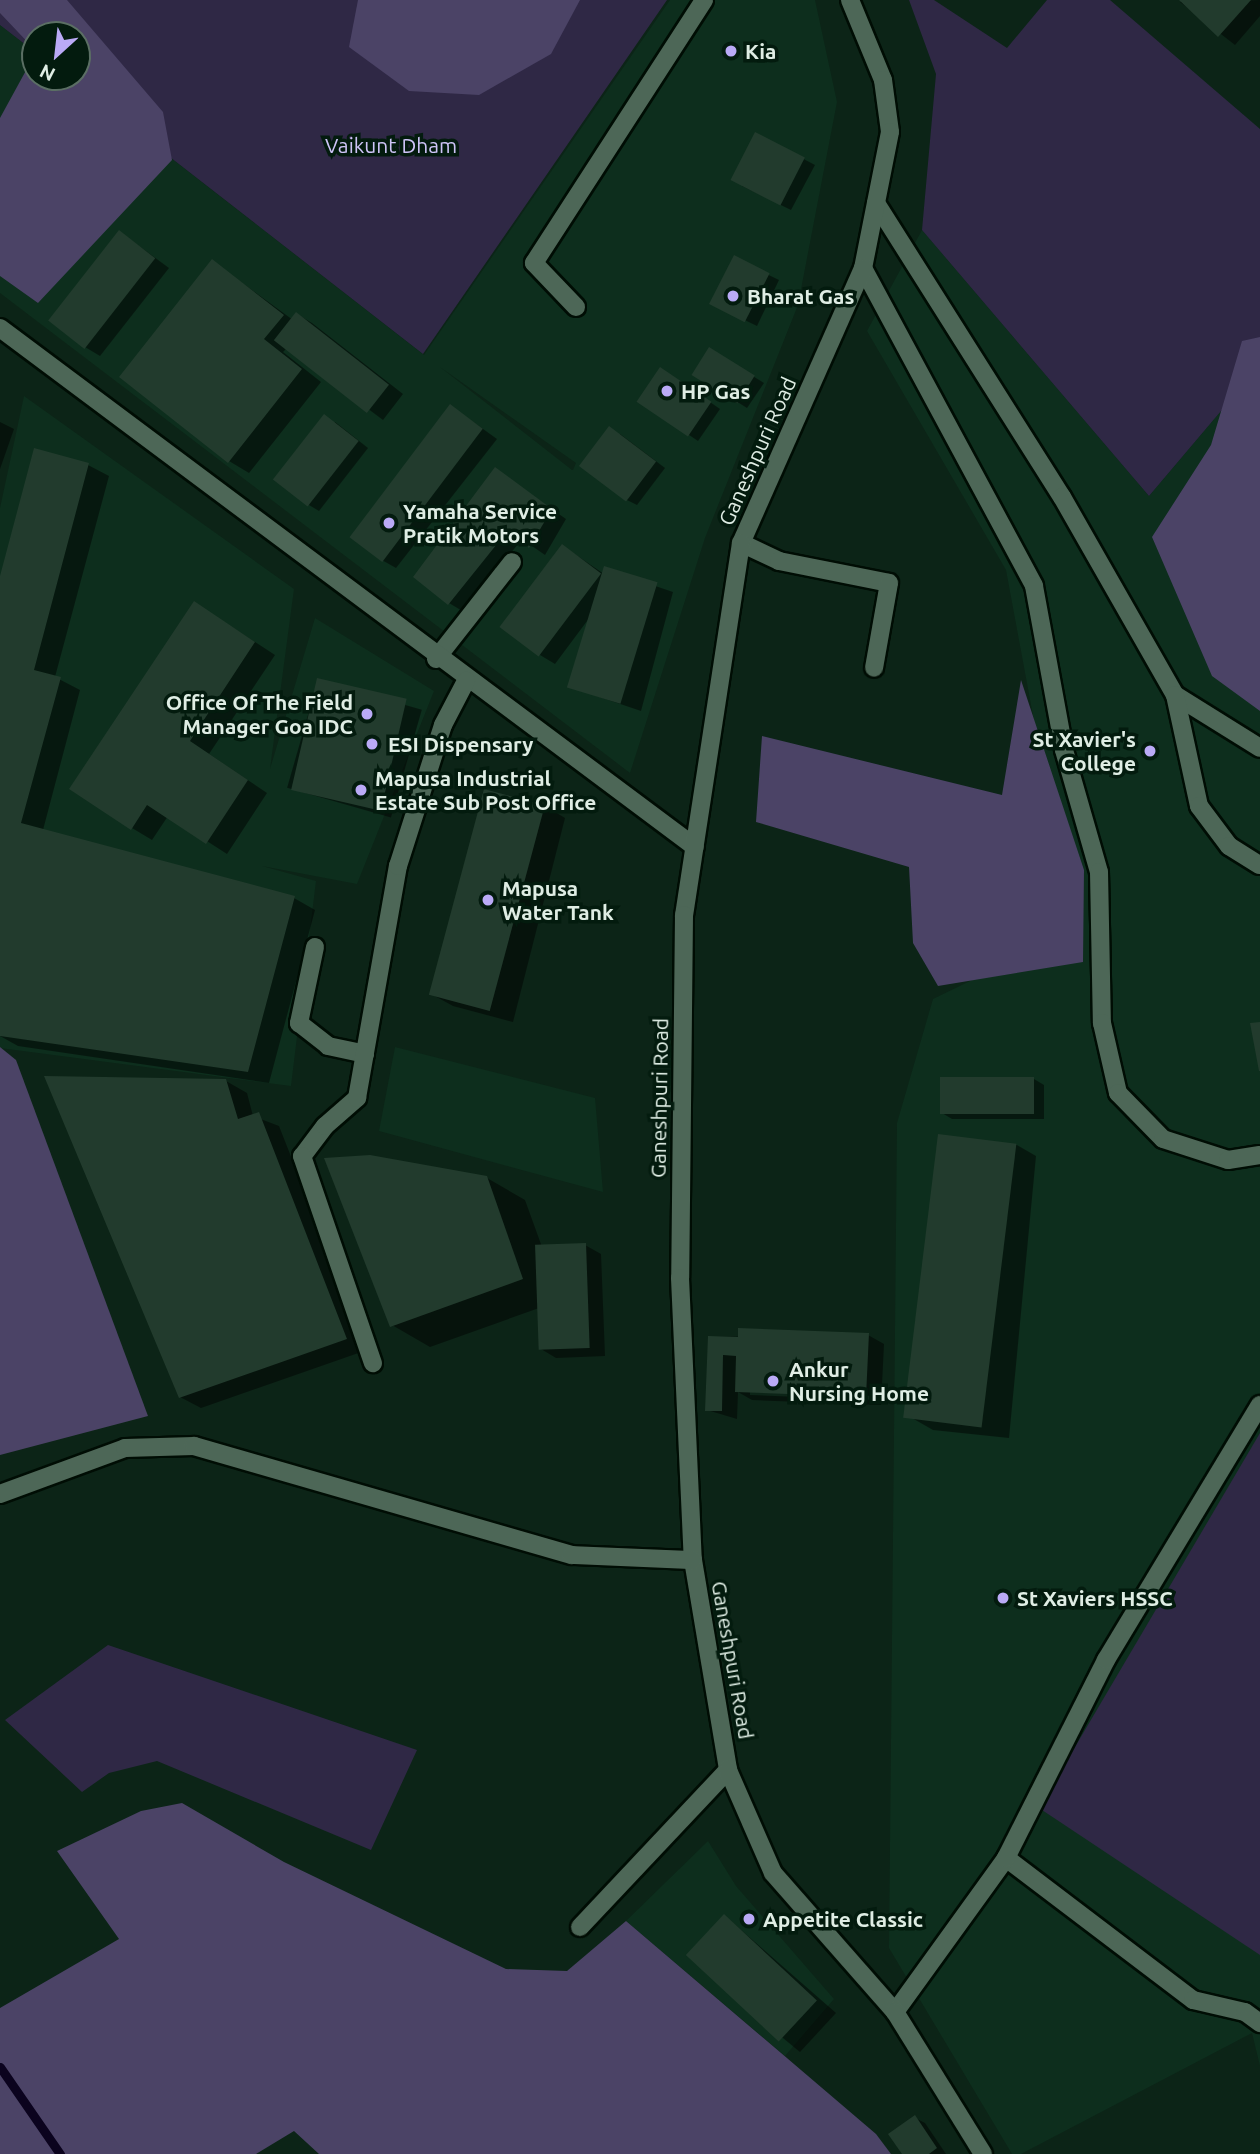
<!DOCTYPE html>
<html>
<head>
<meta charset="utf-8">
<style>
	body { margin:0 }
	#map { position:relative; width:1260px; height:2154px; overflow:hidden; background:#0c2417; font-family:Ubuntu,sans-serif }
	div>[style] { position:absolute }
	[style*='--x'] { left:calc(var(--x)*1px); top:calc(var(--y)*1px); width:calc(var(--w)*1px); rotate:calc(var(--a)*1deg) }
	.built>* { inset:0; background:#0d2e1d }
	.green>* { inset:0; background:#2f2845 }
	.forest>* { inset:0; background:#4b4366 }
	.shadow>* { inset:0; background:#0007; transform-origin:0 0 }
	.stream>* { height:9px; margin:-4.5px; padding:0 4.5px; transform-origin:4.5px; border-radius:4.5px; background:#0b031e }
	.building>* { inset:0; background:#223b2d; transform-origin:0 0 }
	.roads { filter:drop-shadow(2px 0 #000d04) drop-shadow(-2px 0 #000d04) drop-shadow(0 2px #000d04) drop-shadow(0 -2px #000d04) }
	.service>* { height:18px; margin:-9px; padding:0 9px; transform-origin:9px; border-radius:9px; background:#4d6757 }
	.minor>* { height:18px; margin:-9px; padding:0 9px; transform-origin:9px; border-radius:9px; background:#4d6757 }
	.tertiary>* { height:18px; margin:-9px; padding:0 9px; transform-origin:9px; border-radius:9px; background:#4d6757 }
	.dots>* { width:19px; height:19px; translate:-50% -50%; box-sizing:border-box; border:4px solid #031b0e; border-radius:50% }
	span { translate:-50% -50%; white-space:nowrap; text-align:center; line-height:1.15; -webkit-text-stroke:7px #031b0e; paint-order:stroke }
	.poi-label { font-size:21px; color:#dfede4; font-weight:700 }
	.left { translate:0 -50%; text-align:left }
	.right { translate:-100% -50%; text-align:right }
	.park-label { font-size:21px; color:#cec4f7 }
	.street-label { font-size:21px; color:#dfede4 }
	.north { position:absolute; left:21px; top:21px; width:70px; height:70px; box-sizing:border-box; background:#031b0e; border:2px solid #5b6f64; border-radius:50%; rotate:207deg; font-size:19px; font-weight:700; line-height:28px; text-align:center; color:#dfede4 }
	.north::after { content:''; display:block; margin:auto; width:24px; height:32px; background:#baaaf6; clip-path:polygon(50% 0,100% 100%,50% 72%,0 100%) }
</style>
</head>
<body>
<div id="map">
	<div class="built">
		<i style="clip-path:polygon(evenodd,670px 0,815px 0,837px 102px,798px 305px,705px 538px,630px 773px,0 293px,0 25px,35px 52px,35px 77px,67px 77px,424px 355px,670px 0,440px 367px,576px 463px,573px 470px,572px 470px,440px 367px)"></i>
		<i style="clip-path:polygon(922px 230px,1149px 496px,1260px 365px,1260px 2066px,1252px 2033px,1021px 2154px,1012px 2154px,889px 1948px,897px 1123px,933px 999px,1073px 931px,1006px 570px,867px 331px)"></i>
		<i style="clip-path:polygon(24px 396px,294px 589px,270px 769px,315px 618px,434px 691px,357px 884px,262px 866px,316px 881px,291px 1086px,0 1048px,0 508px)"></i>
		<i style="clip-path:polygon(395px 1047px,595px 1098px,603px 1192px,379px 1131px)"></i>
		<i style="clip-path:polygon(708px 1841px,736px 1886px,834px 1999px,785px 2056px,626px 1921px)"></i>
	</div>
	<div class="green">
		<i style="clip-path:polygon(0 0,667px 0,423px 354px,67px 77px,77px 77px,77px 35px,35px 35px,35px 52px,0 25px)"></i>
		<i style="clip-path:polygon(909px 0,934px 0,1007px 48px,1047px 0,1110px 0,1260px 129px,1260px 365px,1149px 496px,922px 230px,936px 74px)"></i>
		<i style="clip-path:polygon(1260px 1433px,1260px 1955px,1039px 1808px)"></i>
		<i style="clip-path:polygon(108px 1645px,417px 1750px,371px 1850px,157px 1761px,109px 1773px,82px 1792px,5px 1720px)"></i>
	</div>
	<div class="forest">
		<i style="clip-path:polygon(0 0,67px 0,163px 112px,172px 160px,38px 303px,0 276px,0 118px,35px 54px,35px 77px,77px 77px,77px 35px,35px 35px,35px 50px,0 13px)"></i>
		<i style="clip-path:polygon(358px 0,580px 0,551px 54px,479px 95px,409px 91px,349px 47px)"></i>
		<i style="clip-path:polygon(1260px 337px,1260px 711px,1212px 676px,1152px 537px,1211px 445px,1242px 341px)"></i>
		<i style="clip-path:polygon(1021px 680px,1084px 870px,1083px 962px,938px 986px,913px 943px,909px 867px,756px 822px,762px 736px,1002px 795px)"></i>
		<i style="clip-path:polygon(0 1047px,16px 1060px,148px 1416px,0 1455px)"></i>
		<i style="clip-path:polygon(182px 1803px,284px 1862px,506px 1969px,567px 1971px,626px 1921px,876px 2134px,891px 2154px,319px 2154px,294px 2131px,256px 2154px,0 2154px,0 2008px,119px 1939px,57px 1851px,141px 1811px)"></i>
	</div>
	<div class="shadow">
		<i style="clip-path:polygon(1260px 0,1260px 16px,1235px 45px,1180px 2px)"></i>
		<i style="clip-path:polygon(756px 134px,815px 165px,791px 210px,742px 186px)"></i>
		<i style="clip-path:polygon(120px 232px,169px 268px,100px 356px,85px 347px)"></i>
		<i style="clip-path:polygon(734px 258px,779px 280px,757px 326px,722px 309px)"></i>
		<i style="clip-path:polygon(212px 261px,293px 320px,297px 314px,312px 323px,403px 394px,383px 420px,287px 348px,283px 352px,321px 382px,249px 473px,229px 461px)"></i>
		<i style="clip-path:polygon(719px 355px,764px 383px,747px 408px,693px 374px)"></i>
		<i style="clip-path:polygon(671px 375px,720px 409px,698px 441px,639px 401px)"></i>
		<i style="clip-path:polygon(451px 406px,497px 439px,396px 568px,380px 559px)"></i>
		<i style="clip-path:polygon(0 422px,14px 429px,0 469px)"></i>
		<i style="clip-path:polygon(335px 422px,368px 448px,319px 511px,309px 505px)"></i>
		<i style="clip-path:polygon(620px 434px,665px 468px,637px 505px,627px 500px)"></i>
		<i style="clip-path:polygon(88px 465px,109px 476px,55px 677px,80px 690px,43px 830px,294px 898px,315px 910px,269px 1083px,18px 1046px,0 1036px,0 584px)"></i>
		<i style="clip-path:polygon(496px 470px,566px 519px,545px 555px,522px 539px,464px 612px,449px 603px)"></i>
		<i style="clip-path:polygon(563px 546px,604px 574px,605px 569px,673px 592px,641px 711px,573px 688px,593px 613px,555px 664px,540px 655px)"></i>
		<i style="clip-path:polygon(215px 616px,275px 655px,209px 754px,267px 793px,227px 854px,168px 816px,152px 840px,132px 828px)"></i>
		<i style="left:318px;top:680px;width:108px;height:112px;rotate:16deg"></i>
		<i style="clip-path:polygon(545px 806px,565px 818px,513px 1022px,453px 1006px,433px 995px)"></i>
		<i style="clip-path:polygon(1034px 1079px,1044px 1085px,1044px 1119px,952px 1119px,942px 1113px)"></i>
		<i style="clip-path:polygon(226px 1081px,247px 1093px,253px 1116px,279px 1126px,367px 1350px,201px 1408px,180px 1397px)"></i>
		<i style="clip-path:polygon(1015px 1144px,1036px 1156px,1009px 1438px,933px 1430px,912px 1418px)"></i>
		<i style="clip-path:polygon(487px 1178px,525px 1200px,542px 1247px,585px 1245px,601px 1254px,605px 1356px,556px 1358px,541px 1349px,539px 1308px,430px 1347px,392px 1325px)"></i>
		<i style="clip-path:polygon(evenodd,868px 1335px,884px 1344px,881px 1405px,752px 1400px,738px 1392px,737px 1419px,707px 1410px,710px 1337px,868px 1335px,750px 1391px,875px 1396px,875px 1400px,750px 1395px,750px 1391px)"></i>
		<i style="clip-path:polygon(725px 1916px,836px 2013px,800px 2052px,744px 2006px)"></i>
		<i style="clip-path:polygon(915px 2118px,925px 2123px,946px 2154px,904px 2154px)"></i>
	</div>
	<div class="stream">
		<i style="--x:0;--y:2067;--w:106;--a:55.4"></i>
	</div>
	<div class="building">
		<i style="clip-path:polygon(1179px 0,1251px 0,1218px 37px)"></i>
		<i style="left:755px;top:132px;width:56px;height:54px;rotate:27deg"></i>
		<i style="left:119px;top:230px;width:46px;height:115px;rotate:38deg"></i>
		<i style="left:734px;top:255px;width:40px;height:55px;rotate:27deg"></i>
		<i style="clip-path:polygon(212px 259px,284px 315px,264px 339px,302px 369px,228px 463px,119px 377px)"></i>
		<i style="left:296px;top:312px;width:118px;height:36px;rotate:38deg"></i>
		<i style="left:709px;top:347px;width:54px;height:33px;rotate:32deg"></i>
		<i style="left:660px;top:367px;width:62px;height:42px;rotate:34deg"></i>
		<i style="left:450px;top:404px;width:41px;height:167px;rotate:37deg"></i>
		<i style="left:324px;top:414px;width:44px;height:83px;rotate:38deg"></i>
		<i style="left:609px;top:426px;width:59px;height:50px;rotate:37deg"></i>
		<i style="clip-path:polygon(34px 448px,89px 463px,34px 670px,61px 677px,21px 823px,295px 896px,248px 1072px,0 1036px,0 576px)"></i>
		<i style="clip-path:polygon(495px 467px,552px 509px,529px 548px,509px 529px,448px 605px,413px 577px)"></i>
		<i style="left:562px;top:544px;width:49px;height:104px;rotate:37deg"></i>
		<i style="left:604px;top:566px;width:56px;height:127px;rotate:17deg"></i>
		<i style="clip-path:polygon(194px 601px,255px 642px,190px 741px,248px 780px,206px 844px,147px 805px,131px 830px,69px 789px)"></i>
		<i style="left:317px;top:678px;width:92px;height:115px;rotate:13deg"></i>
		<i style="left:484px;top:789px;width:63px;height:213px;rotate:15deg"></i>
		<i style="clip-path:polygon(1260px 1022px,1260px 1071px,1259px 1071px,1250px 1023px)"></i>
		<i style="clip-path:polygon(44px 1076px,226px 1079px,238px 1119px,259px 1112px,347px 1339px,179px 1398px)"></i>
		<i style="left:940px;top:1077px;width:94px;height:37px"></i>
		<i style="left:938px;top:1134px;width:79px;height:286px;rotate:7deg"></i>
		<i style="clip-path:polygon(370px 1155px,487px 1176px,523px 1279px,390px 1327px,324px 1158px)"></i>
		<i style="left:586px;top:1243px;width:105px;height:51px;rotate:88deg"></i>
		<i style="clip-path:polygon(738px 1328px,869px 1333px,866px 1397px,735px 1392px,736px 1356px,723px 1355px,722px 1411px,705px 1411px,708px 1336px,738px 1337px)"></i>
		<i style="left:724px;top:1914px;width:127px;height:56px;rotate:43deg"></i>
		<i style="clip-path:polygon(915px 2115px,937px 2148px,929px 2154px,902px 2154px,888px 2134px)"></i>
	</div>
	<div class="roads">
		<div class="service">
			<i style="--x:876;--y:203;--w:348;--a:57.7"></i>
			<i style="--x:1062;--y:497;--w:228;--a:60.3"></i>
			<i style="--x:1175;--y:695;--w:100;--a:31.9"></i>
			<i style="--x:863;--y:268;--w:361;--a:61.7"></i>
			<i style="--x:1034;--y:586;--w:167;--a:79.6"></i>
			<i style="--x:1064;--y:750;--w:127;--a:74"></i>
			<i style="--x:1099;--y:872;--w:151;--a:88.9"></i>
			<i style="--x:1102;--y:1023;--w:72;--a:77.1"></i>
			<i style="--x:1118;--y:1093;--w:64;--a:45.6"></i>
			<i style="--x:1163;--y:1139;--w:68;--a:17.9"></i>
			<i style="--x:1228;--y:1160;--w:32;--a:-9"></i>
			<i style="--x:576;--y:307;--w:61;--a:-133.7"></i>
			<i style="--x:534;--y:263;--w:313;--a:-57.1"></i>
			<i style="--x:741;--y:543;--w:42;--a:25.3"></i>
			<i style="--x:779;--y:561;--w:112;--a:11.3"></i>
			<i style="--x:889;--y:583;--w:86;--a:100"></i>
			<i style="--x:436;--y:659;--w:123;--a:-51.9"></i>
			<i style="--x:1175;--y:695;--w:114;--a:77.8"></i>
			<i style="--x:1199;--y:806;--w:50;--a:53.1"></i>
			<i style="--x:1229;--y:846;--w:36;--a:32"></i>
			<i style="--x:315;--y:947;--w:78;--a:101.9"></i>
			<i style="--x:299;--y:1023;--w:37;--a:38"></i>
			<i style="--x:328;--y:1046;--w:38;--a:12"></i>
			<i style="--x:325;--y:1126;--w:38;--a:127"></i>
			<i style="--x:302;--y:1156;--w:219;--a:71.1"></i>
			<i style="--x:1006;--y:1858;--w:235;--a:37.2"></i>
			<i style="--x:1193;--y:2000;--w:53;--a:13"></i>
			<i style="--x:1245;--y:2012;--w:19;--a:36"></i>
			<i style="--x:895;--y:2012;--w:190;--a:-54.2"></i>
			<i style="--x:1006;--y:1858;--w:222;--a:-63.2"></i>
			<i style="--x:1106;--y:1660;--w:298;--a:-58.9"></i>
		</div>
		<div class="minor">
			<i style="--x:0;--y:328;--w:867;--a:36.75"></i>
			<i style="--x:325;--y:1126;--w:43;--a:-41.2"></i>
			<i style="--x:357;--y:1098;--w:236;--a:-80"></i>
			<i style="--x:398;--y:866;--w:148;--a:-72.3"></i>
			<i style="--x:443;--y:725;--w:50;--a:-62.4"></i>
			<i style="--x:580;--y:1927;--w:216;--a:-46.7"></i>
		</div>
		<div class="tertiary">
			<i style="--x:850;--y:0;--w:87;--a:67.6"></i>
			<i style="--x:883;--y:80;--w:52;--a:82.3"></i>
			<i style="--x:890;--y:132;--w:139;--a:101.2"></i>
			<i style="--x:863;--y:268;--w:301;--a:113.9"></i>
			<i style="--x:741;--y:543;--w:376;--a:98.7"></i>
			<i style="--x:684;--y:915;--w:363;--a:90.6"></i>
			<i style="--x:680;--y:1278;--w:282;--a:87.4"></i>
			<i style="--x:693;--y:1560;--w:213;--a:80.5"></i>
			<i style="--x:728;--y:1770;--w:112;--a:66.4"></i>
			<i style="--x:773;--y:1873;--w:185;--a:48.7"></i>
			<i style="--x:895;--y:2012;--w:167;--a:58.2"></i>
			<i style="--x:0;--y:1494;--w:133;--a:-20.2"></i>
			<i style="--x:125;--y:1448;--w:69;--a:-1.7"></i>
			<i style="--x:194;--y:1446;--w:393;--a:16.1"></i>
			<i style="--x:572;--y:1555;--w:121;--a:2.4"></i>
		</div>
	</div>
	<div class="dots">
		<i style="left:731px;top:51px;background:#baaaf6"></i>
		<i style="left:733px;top:296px;background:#baaaf6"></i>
		<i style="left:667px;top:391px;background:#baaaf6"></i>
		<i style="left:389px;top:523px;background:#baaaf6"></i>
		<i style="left:367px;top:714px;background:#baaaf6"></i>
		<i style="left:372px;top:744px;background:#baaaf6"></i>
		<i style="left:1150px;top:751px;background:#baaaf6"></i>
		<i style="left:361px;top:790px;background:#baaaf6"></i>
		<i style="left:488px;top:900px;background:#baaaf6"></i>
		<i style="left:773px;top:1381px;background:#baaaf6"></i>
		<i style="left:1003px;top:1598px;background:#baaaf6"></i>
		<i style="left:749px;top:1919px;background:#baaaf6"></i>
	</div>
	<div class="poi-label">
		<span class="left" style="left:745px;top:51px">Kia</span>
		<span class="left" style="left:747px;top:296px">Bharat Gas</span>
		<span class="left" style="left:681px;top:391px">HP Gas</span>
		<span class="left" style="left:403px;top:523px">Yamaha Service<br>Pratik Motors</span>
		<span class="right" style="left:353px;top:714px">Office Of The Field<br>Manager Goa IDC</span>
		<span class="right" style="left:1136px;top:751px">St Xavier's<br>College</span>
		<span class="left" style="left:388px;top:744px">ESI Dispensary</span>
		<span class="left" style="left:375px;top:790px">Mapusa Industrial<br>Estate Sub Post Office</span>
		<span class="left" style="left:502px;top:900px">Mapusa<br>Water Tank</span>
		<span class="left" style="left:789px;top:1381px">Ankur<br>Nursing Home</span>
		<span class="left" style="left:1017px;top:1598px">St Xaviers HSSC</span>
		<span class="left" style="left:763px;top:1919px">Appetite Classic</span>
	</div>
	<div class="park-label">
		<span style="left:391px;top:145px">Vaikunt Dham</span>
	</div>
	<div class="street-label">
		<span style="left:757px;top:451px;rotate:-66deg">Ganeshpuri Road</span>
		<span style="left:659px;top:1098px;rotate:-89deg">Ganeshpuri Road</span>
		<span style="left:733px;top:1660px;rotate:80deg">Ganeshpuri Road</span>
	</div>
	<div class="north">N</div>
</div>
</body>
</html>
